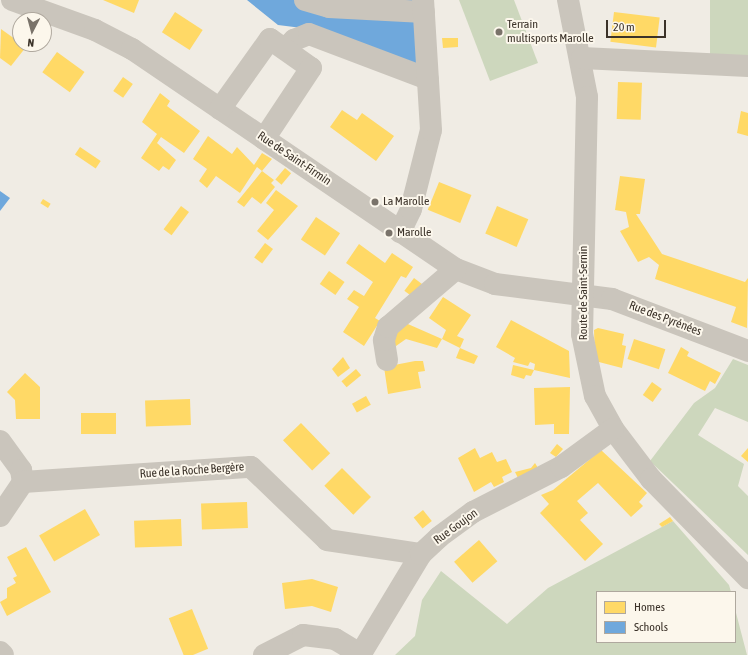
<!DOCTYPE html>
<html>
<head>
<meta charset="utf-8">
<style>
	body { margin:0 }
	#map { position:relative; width:748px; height:655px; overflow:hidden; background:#f0ece4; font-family:"Asap Condensed",sans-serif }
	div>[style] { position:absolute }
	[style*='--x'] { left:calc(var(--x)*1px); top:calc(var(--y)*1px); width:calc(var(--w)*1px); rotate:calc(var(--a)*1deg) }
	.green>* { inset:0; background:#cdd7bd; transform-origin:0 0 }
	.homes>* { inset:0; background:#ffd966; transform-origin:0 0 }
	.schools>* { inset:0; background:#6fa8dc }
	.minor>* { height:22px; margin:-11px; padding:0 11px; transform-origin:11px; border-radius:11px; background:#cac5bc }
	.dots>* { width:11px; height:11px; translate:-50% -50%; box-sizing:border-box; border:2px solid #fcf7ec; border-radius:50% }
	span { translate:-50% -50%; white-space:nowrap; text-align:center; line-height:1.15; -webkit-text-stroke:4px #fcf7ec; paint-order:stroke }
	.poi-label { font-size:12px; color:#3b3229 }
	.left { translate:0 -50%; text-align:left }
	.street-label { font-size:12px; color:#3b3229 }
	.legend { position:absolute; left:596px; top:591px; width:140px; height:52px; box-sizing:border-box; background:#fcf7ec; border:1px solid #afa89e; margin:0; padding:5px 7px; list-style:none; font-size:12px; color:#3b3229 }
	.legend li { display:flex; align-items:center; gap:8px; height:20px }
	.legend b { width:20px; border:1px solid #afa89e }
	.north { position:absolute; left:12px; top:12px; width:40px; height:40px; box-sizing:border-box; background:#fcf7ec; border:1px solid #afa89e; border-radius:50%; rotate:186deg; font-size:11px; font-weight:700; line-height:16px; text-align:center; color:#3b3229 }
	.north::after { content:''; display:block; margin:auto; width:14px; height:18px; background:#7a736a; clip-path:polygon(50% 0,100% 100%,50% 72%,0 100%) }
	.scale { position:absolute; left:606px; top:20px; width:60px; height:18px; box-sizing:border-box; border:2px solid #3b3229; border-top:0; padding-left:5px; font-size:12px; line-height:14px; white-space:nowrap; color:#3b3229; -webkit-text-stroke:3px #fcf7ec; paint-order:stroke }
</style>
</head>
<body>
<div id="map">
	<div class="green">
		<i style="clip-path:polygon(459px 0,514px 0,538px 63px,490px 81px)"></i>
		<i style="left:710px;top:0;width:38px;height:56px"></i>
		<i style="clip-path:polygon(733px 359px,748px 365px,748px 422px,715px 408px,698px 435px,744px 464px,738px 486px,748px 496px,748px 555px,650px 461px,694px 403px,715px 388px)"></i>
		<i style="clip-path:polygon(673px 521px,729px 585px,731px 592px,597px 592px,597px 642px,735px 642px,735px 609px,747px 655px,395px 655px,415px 636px,422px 600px,441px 571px,507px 624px,548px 588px)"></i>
	</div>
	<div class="homes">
		<i style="clip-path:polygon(103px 0,139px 0,134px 13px)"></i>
		<i style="left:175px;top:12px;width:33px;height:24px;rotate:33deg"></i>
		<i style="left:614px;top:12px;width:46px;height:30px;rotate:7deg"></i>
		<i style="clip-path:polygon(1px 29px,26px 47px,11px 66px,0 58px)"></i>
		<i style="clip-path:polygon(442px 38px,458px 38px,458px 47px,443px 48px)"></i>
		<i style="left:57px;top:52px;width:34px;height:25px;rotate:36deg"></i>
		<i style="left:123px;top:77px;width:12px;height:17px;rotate:35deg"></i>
		<i style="left:618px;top:82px;width:24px;height:37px;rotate:2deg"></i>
		<i style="clip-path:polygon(160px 93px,170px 101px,167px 106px,200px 131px,184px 153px,161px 137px,157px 143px,176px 160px,169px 170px,163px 166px,159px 171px,141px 158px,157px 134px,142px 122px)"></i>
		<i style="clip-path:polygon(342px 110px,357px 120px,362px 113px,394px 136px,376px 161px,330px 127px)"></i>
		<i style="clip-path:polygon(741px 111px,748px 113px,748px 136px,737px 133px)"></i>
		<i style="clip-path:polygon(208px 136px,232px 154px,237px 147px,254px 165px,262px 153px,272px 159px,262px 171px,274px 180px,271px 183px,275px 187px,261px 204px,252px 197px,244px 207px,237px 202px,262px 171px,257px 167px,240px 193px,216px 176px,207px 188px,199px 181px,207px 169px,193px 159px)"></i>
		<i style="left:80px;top:147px;width:25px;height:9px;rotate:34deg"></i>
		<i style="left:285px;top:168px;width:8px;height:15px;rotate:40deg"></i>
		<i style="clip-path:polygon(620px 176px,645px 179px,640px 214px,636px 214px,662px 254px,745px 282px,748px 278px,747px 328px,731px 322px,736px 307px,655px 279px,659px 265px,649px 257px,638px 262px,620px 231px,629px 227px,626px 212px,615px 210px)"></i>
		<i style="left:439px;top:182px;width:35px;height:30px;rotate:22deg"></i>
		<i style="clip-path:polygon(276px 190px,298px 206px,268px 240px,257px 231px,274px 210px,266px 203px)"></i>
		<i style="left:43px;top:199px;width:9px;height:5px;rotate:32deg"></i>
		<i style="left:181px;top:206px;width:10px;height:29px;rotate:37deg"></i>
		<i style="left:497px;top:206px;width:34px;height:30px;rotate:23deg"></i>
		<i style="left:316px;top:217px;width:29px;height:27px;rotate:34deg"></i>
		<i style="left:265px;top:243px;width:10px;height:18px;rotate:37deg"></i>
		<i style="clip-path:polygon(359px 244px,385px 263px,392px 253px,413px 267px,406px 278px,401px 276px,375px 318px,380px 321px,364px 346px,343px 332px,359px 307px,347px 299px,354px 290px,364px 296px,373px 282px,346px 263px)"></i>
		<i style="left:329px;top:271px;width:19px;height:16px;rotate:35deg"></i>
		<i style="left:414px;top:278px;width:10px;height:16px;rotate:37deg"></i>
		<i style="clip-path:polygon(443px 297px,471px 315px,457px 336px,464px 339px,460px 348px,442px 339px,437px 348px,406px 339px,396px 346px,387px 340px,401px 321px,442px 339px,446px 330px,429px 318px)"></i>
		<i style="clip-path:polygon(511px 320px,569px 351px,570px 378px,534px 370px,535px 364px,530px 362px,528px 366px,513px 362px,515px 358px,496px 347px)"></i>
		<i style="clip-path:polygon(598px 328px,624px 334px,622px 345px,626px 346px,622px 368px,595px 361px,594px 330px)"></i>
		<i style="left:634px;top:339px;width:33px;height:21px;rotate:18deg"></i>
		<i style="clip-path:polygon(681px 347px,689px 352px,687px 356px,721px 373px,715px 384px,710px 381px,705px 391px,668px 373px)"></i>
		<i style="clip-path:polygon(460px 348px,478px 356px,474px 364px,456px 358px)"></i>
		<i style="clip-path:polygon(343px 357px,350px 368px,338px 377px,332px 369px)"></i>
		<i style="clip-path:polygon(415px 361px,423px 361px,425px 371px,418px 372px,421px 388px,388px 394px,384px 367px)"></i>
		<i style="clip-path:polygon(513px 365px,534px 370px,531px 376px,526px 375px,524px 379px,511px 375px)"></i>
		<i style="left:356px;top:369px;width:8px;height:19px;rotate:50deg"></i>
		<i style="clip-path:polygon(25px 373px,40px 387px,40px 419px,16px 419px,15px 400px,7px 392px)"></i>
		<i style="left:652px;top:382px;width:12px;height:16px;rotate:35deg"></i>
		<i style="clip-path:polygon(570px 387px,569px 434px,554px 434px,554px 424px,535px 425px,534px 388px)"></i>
		<i style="left:366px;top:396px;width:10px;height:16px;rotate:61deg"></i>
		<i style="left:190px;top:399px;width:26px;height:45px;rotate:88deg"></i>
		<i style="left:81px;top:413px;width:35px;height:21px"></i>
		<i style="left:301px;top:423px;width:42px;height:25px;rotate:46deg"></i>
		<i style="clip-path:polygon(557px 444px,563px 449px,556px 457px,550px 453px)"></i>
		<i style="clip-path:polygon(475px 448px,480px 458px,492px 452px,497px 462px,506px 459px,512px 472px,502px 477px,504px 482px,494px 487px,491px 482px,474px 492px,458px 458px)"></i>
		<i style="clip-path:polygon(748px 448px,748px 462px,741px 456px)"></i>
		<i style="clip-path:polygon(601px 450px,647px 493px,639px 502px,643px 506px,631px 517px,598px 483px,577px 501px,588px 513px,580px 520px,603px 544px,585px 561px,540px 513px,549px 504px,541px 495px,553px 490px)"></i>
		<i style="clip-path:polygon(535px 463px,538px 468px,518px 478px,515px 472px,531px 468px)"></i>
		<i style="left:342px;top:468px;width:41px;height:25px;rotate:45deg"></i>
		<i style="left:247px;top:502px;width:26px;height:46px;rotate:88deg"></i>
		<i style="left:85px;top:509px;width:30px;height:53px;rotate:60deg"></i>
		<i style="left:423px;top:510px;width:14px;height:12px;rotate:51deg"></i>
		<i style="clip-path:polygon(670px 517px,673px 521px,662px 527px,659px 524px)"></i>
		<i style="left:181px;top:519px;width:27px;height:47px;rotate:88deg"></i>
		<i style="left:479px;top:540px;width:28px;height:33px;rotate:49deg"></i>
		<i style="clip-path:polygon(26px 547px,51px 592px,7px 616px,0 602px,7px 598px,7px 588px,16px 583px,13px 578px,17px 576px,7px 557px)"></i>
		<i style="clip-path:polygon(312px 579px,338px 587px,331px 612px,312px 606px,285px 609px,282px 583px)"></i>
		<i style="left:192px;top:609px;width:43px;height:25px;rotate:68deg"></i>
	</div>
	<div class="schools">
		<i style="clip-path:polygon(247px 0,413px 0,421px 72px,302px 28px,278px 25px)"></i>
		<i style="clip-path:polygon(0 191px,10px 198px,0 211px)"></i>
	</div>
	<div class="minor">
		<i style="--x:12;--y:0;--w:88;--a:19.9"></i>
		<i style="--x:95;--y:30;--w:42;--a:27.2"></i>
		<i style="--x:132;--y:49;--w:392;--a:34.2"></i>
		<i style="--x:456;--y:269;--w:42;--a:21"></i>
		<i style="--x:495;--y:284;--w:118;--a:7.3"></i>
		<i style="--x:612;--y:299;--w:146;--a:20.9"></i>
		<i style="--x:305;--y:0;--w:25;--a:16"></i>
		<i style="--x:329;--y:7;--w:95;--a:3"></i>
		<i style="--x:568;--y:0;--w:99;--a:78.9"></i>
		<i style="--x:587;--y:97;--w:237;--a:91.2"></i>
		<i style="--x:582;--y:334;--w:63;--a:78.2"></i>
		<i style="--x:595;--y:396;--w:38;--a:61"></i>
		<i style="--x:613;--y:429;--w:63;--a:52.8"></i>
		<i style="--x:651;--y:479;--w:139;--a:45.6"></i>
		<i style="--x:285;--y:49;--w:13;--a:-45"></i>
		<i style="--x:294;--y:40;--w:16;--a:-22"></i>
		<i style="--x:309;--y:34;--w:127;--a:20.7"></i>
		<i style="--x:582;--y:58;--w:166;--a:2.8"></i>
		<i style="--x:220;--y:109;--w:86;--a:-54.5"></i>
		<i style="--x:270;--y:39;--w:50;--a:35.3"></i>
		<i style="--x:311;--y:68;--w:85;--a:123.5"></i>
		<i style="--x:400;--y:232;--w:25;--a:-64"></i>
		<i style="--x:411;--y:209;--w:81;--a:-75.8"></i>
		<i style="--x:431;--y:130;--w:130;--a:-93.5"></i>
		<i style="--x:387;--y:360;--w:20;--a:-99"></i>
		<i style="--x:384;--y:340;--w:14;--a:-73"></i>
		<i style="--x:388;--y:327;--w:89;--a:-40.5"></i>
		<i style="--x:0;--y:441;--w:36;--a:54"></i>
		<i style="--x:21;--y:470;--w:12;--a:81"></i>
		<i style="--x:0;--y:516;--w:41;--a:-55.9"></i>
		<i style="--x:23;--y:482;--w:228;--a:-3.8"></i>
		<i style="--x:251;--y:467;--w:105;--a:43.8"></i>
		<i style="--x:327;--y:540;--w:95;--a:8.5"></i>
		<i style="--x:0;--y:652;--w:4;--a:45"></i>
		<i style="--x:264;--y:655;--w:44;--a:-27.1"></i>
		<i style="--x:303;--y:635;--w:32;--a:7"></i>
		<i style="--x:335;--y:639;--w:29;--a:31"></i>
		<i style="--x:360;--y:655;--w:118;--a:-58.9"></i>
		<i style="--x:421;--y:554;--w:25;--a:-43"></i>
		<i style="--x:439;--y:537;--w:42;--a:-36.3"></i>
		<i style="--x:473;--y:512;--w:99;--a:-27.1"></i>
		<i style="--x:561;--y:467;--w:64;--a:-36.2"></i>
	</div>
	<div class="dots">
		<i style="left:499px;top:32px;background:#7a736a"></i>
		<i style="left:375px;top:202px;background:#7a736a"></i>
		<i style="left:389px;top:233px;background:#7a736a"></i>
	</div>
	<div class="poi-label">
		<span class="left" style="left:507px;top:32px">Terrain<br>multisports Marolle</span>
		<span class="left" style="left:383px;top:202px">La Marolle</span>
		<span class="left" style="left:397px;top:233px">Marolle</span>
	</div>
	<div class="street-label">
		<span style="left:294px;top:159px;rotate:34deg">Rue de Saint-Firmin</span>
		<span style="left:584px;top:293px;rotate:-90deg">Route de Saint-Sernin</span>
		<span style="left:665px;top:319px;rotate:21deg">Rue des Pyrénées</span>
		<span style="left:192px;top:471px;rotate:-4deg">Rue de la Roche Bergère</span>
		<span style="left:456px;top:527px;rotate:-36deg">Rue Goujon</span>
	</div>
	<ul class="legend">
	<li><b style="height:11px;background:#ffd966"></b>Homes</li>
	<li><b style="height:11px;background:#6fa8dc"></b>Schools</li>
	</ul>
	<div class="north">N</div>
	<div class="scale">20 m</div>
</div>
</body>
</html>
